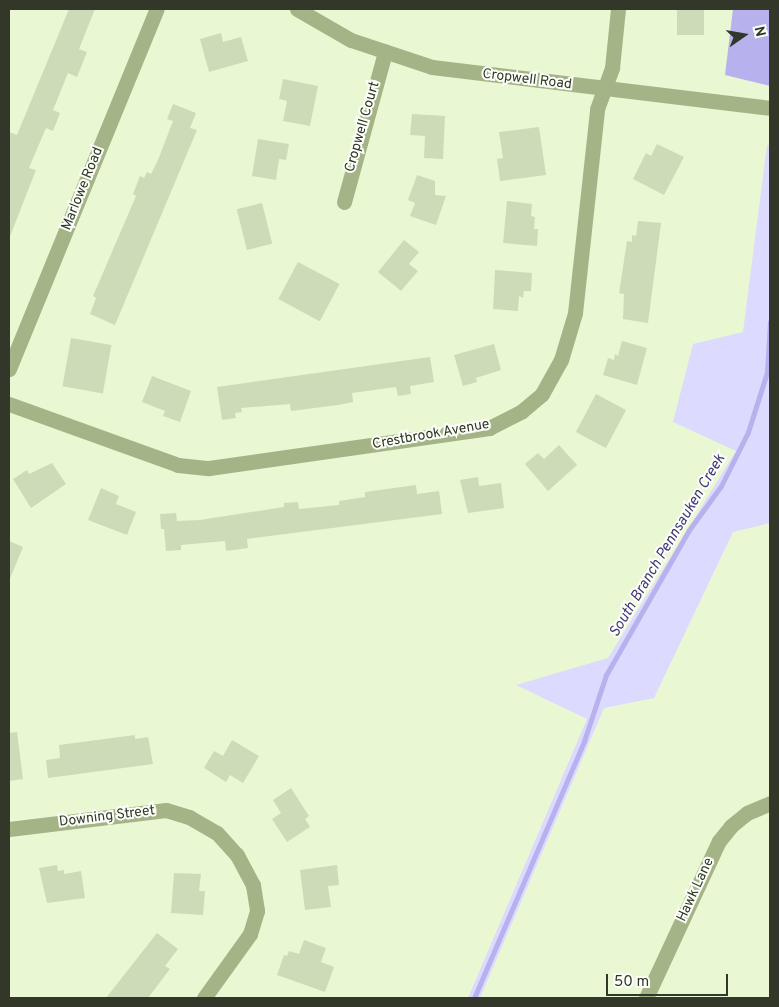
<!DOCTYPE html>
<html>
<head>
<meta charset="utf-8">
<style>
	body { margin:0 }
	#map { position:relative; width:779px; height:1007px; overflow:hidden; background:#eaf7d3; font-family:Overpass,sans-serif }
	div>[style] { position:absolute }
	[style*='--x'] { left:calc(var(--x)*1px); top:calc(var(--y)*1px); width:calc(var(--w)*1px); rotate:calc(var(--a)*1deg) }
	.green>* { inset:0; background:#dcdafe }
	.water>* { inset:0; background:#b7b2ee }
	.stream>* { height:5px; margin:-2.5px; padding:0 2.5px; transform-origin:2.5px; border-radius:2.5px; background:#b7b2ee }
	.building>* { inset:0; background:#cedbb8; transform-origin:0 0 }
	.minor>* { height:15px; margin:-7.5px; padding:0 7.5px; transform-origin:7.5px; border-radius:7.5px; background:#a4b487 }
	span { translate:-50% -50%; white-space:nowrap; text-align:center; line-height:1.15; -webkit-text-stroke:4px #fcfff8; paint-order:stroke }
	.street-label { font-size:14px; color:#32372a }
	.water-label { font-size:15px; color:#42357b; font-style:italic }
	.frame { position:absolute; inset:0; border:10px solid #32372a; pointer-events:none }
	.north { position:absolute; left:719px; top:10px; width:50px; height:50px; -webkit-text-stroke:4px #fcfff8; paint-order:stroke; rotate:77deg; font-size:14px; font-weight:700; line-height:20px; text-align:center; color:#32372a }
	.north::after { content:''; display:block; margin:auto; width:18px; height:22px; background:#32372a; clip-path:polygon(50% 0,100% 100%,50% 72%,0 100%) }
	.scale { position:absolute; left:606px; top:974px; width:122px; height:22px; box-sizing:border-box; border:2px solid #32372a; border-top:0; padding-left:6px; font-size:15px; line-height:18px; white-space:nowrap; color:#32372a; -webkit-text-stroke:4px #fcfff8; paint-order:stroke }
</style>
</head>
<body>
<div id="map">
	<div class="green">
		<i style="clip-path:polygon(767px 145px,770px 145px,770px 523px,733px 532px,654px 698px,604px 708px,480px 998px,468px 998px,587px 719px,516px 685px,608px 658px,736px 451px,673px 422px,693px 344px,743px 332px)"></i>
	</div>
	<div class="water">
		<i style="clip-path:polygon(733px 9px,770px 9px,770px 86px,725px 75px)"></i>
	</div>
	<div class="stream">
		<i style="--x:474;--y:998;--w:280;--a:-66.8"></i>
		<i style="--x:584;--y:741;--w:70;--a:-71.6"></i>
		<i style="--x:606;--y:675;--w:167;--a:-60.2"></i>
		<i style="--x:689;--y:530;--w:54;--a:-54"></i>
		<i style="--x:721;--y:486;--w:60;--a:-63.4"></i>
		<i style="--x:748;--y:432;--w:63;--a:-72.4"></i>
		<i style="--x:767;--y:372;--w:50;--a:-86.6"></i>
	</div>
	<div class="building">
		<i style="clip-path:polygon(69px 9px,95px 9px,79px 49px,87px 52px,77px 77px,68px 73px,53px 110px,60px 113px,53px 131px,46px 128px,29px 168px,36px 170px,9px 239px,9px 132px,17px 135px)"></i>
		<i style="left:677px;top:9px;width:27px;height:26px"></i>
		<i style="clip-path:polygon(221px 33px,223px 42px,241px 37px,248px 61px,209px 72px,200px 39px)"></i>
		<i style="clip-path:polygon(283px 79px,318px 86px,310px 126px,283px 121px,287px 101px,279px 99px)"></i>
		<i style="clip-path:polygon(173px 104px,196px 113px,190px 128px,197px 130px,115px 325px,90px 314px,96px 298px,93px 296px,136px 196px,133px 194px,140px 176px,144px 178px,147px 172px,151px 174px,158px 160px,173px 121px,167px 119px)"></i>
		<i style="clip-path:polygon(412px 114px,445px 116px,443px 159px,424px 158px,425px 136px,410px 135px)"></i>
		<i style="clip-path:polygon(539px 127px,546px 175px,500px 181px,497px 159px,503px 158px,499px 132px)"></i>
		<i style="clip-path:polygon(258px 139px,289px 144px,286px 160px,279px 159px,276px 180px,252px 176px)"></i>
		<i style="clip-path:polygon(657px 144px,684px 157px,664px 195px,633px 179px,646px 153px,651px 156px)"></i>
		<i style="clip-path:polygon(417px 175px,435px 181px,435px 195px,446px 196px,436px 225px,410px 216px,415px 203px,408px 200px)"></i>
		<i style="clip-path:polygon(507px 201px,532px 204px,531px 216px,535px 217px,534px 229px,538px 229px,537px 246px,503px 243px)"></i>
		<i style="left:262px;top:203px;width:42px;height:26px;rotate:76deg"></i>
		<i style="clip-path:polygon(638px 221px,661px 223px,648px 323px,623px 319px,624px 294px,619px 293px,627px 241px,632px 242px,632px 235px,636px 236px)"></i>
		<i style="clip-path:polygon(404px 240px,419px 252px,409px 264px,418px 271px,401px 291px,378px 272px)"></i>
		<i style="left:298px;top:262px;width:47px;height:42px;rotate:28deg"></i>
		<i style="clip-path:polygon(495px 270px,532px 273px,531px 291px,524px 291px,523px 298px,519px 296px,518px 311px,493px 309px)"></i>
		<i style="left:71px;top:338px;width:41px;height:49px;rotate:10deg"></i>
		<i style="clip-path:polygon(622px 341px,647px 348px,637px 385px,603px 375px,608px 358px,614px 360px,615px 354px,618px 356px)"></i>
		<i style="clip-path:polygon(494px 344px,501px 370px,476px 378px,477px 382px,463px 386px,454px 355px)"></i>
		<i style="clip-path:polygon(430px 357px,434px 382px,410px 386px,411px 394px,398px 396px,396px 387px,352px 393px,353px 402px,338px 405px,291px 411px,290px 404px,241px 408px,242px 412px,235px 413px,236px 418px,222px 420px,217px 387px)"></i>
		<i style="clip-path:polygon(152px 376px,191px 391px,180px 422px,163px 416px,165px 411px,142px 402px)"></i>
		<i style="left:596px;top:394px;width:34px;height:43px;rotate:28deg"></i>
		<i style="clip-path:polygon(559px 445px,577px 465px,548px 491px,525px 464px,538px 453px,544px 459px)"></i>
		<i style="clip-path:polygon(52px 463px,66px 484px,31px 508px,13px 479px,27px 470px,29px 474px)"></i>
		<i style="clip-path:polygon(478px 477px,479px 486px,501px 483px,504px 508px,468px 513px,460px 480px)"></i>
		<i style="clip-path:polygon(416px 485px,417px 494px,439px 491px,442px 514px,247px 539px,248px 548px,226px 551px,225px 541px,181px 545px,181px 550px,166px 551px,164px 529px,161px 529px,160px 514px,176px 513px,177px 521px,200px 520px,284px 507px,284px 503px,298px 502px,299px 509px,339px 505px,339px 501px,365px 497px,365px 492px)"></i>
		<i style="clip-path:polygon(101px 488px,119px 496px,116px 504px,136px 512px,127px 535px,88px 520px)"></i>
		<i style="clip-path:polygon(9px 541px,23px 547px,9px 581px)"></i>
		<i style="clip-path:polygon(17px 732px,23px 779px,9px 781px,9px 733px)"></i>
		<i style="clip-path:polygon(135px 735px,135px 739px,148px 737px,153px 764px,48px 778px,46px 760px,60px 758px,59px 745px)"></i>
		<i style="clip-path:polygon(232px 740px,259px 756px,243px 783px,230px 775px,226px 782px,204px 768px,214px 751px,223px 756px)"></i>
		<i style="clip-path:polygon(291px 788px,309px 816px,305px 819px,310px 827px,287px 842px,272px 819px,281px 813px,273px 800px)"></i>
		<i style="clip-path:polygon(57px 865px,58px 871px,64px 870px,64px 874px,81px 871px,85px 898px,47px 903px,39px 868px)"></i>
		<i style="clip-path:polygon(337px 865px,339px 885px,328px 886px,331px 907px,305px 910px,300px 870px)"></i>
		<i style="clip-path:polygon(174px 873px,201px 874px,199px 891px,205px 891px,203px 915px,171px 913px)"></i>
		<i style="clip-path:polygon(157px 933px,178px 949px,165px 966px,170px 969px,148px 998px,106px 998px)"></i>
		<i style="clip-path:polygon(304px 940px,326px 948px,321px 962px,334px 967px,325px 992px,277px 975px,284px 955px,287px 956px,289px 951px,299px 954px)"></i>
	</div>
	<div class="minor">
		<i style="--x:297;--y:9;--w:62;--a:29.9"></i>
		<i style="--x:351;--y:40;--w:85;--a:18.4"></i>
		<i style="--x:432;--y:67;--w:340;--a:6.9"></i>
		<i style="--x:344;--y:202;--w:156;--a:-74.7"></i>
		<i style="--x:9;--y:369;--w:389;--a:-67.7"></i>
		<i style="--x:9;--y:404;--w:180;--a:19.8"></i>
		<i style="--x:178;--y:465;--w:31;--a:6"></i>
		<i style="--x:209;--y:468;--w:283;--a:-8.1"></i>
		<i style="--x:489;--y:428;--w:37;--a:-27"></i>
		<i style="--x:522;--y:411;--w:26;--a:-40"></i>
		<i style="--x:542;--y:394;--w:39;--a:-61"></i>
		<i style="--x:561;--y:360;--w:49;--a:-73.4"></i>
		<i style="--x:575;--y:313;--w:205;--a:-83.8"></i>
		<i style="--x:597;--y:109;--w:44;--a:-69.9"></i>
		<i style="--x:612;--y:68;--w:59;--a:-84.2"></i>
		<i style="--x:9;--y:829;--w:158;--a:-6.9"></i>
		<i style="--x:166;--y:810;--w:24;--a:17"></i>
		<i style="--x:189;--y:817;--w:32;--a:30"></i>
		<i style="--x:217;--y:833;--w:30;--a:48"></i>
		<i style="--x:237;--y:855;--w:34;--a:62"></i>
		<i style="--x:253;--y:885;--w:26;--a:81"></i>
		<i style="--x:257;--y:911;--w:24;--a:107"></i>
		<i style="--x:250;--y:934;--w:79;--a:125.7"></i>
		<i style="--x:646;--y:998;--w:173;--a:-65.1"></i>
		<i style="--x:719;--y:841;--w:19;--a:-51"></i>
		<i style="--x:731;--y:826;--w:21;--a:-39"></i>
		<i style="--x:747;--y:813;--w:25;--a:-23"></i>
	</div>
	<div class="street-label">
		<span style="left:527px;top:80px;rotate:7deg">Cropwell Road</span>
		<span style="left:363px;top:127px;rotate:-74deg">Cropwell Court</span>
		<span style="left:83px;top:189px;rotate:-68deg">Marlowe Road</span>
		<span style="left:431px;top:435px;rotate:-10deg">Crestbrook Avenue</span>
		<span style="left:107px;top:817px;rotate:-7deg">Downing Street</span>
		<span style="left:696px;top:890px;rotate:-65deg">Hawk Lane</span>
	</div>
	<div class="water-label">
		<span style="left:668px;top:546px;rotate:-59deg">South Branch Pennsauken Creek</span>
	</div>
	<div class="frame"></div>
	<div class="north">N</div>
	<div class="scale">50 m</div>
</div>
</body>
</html>
